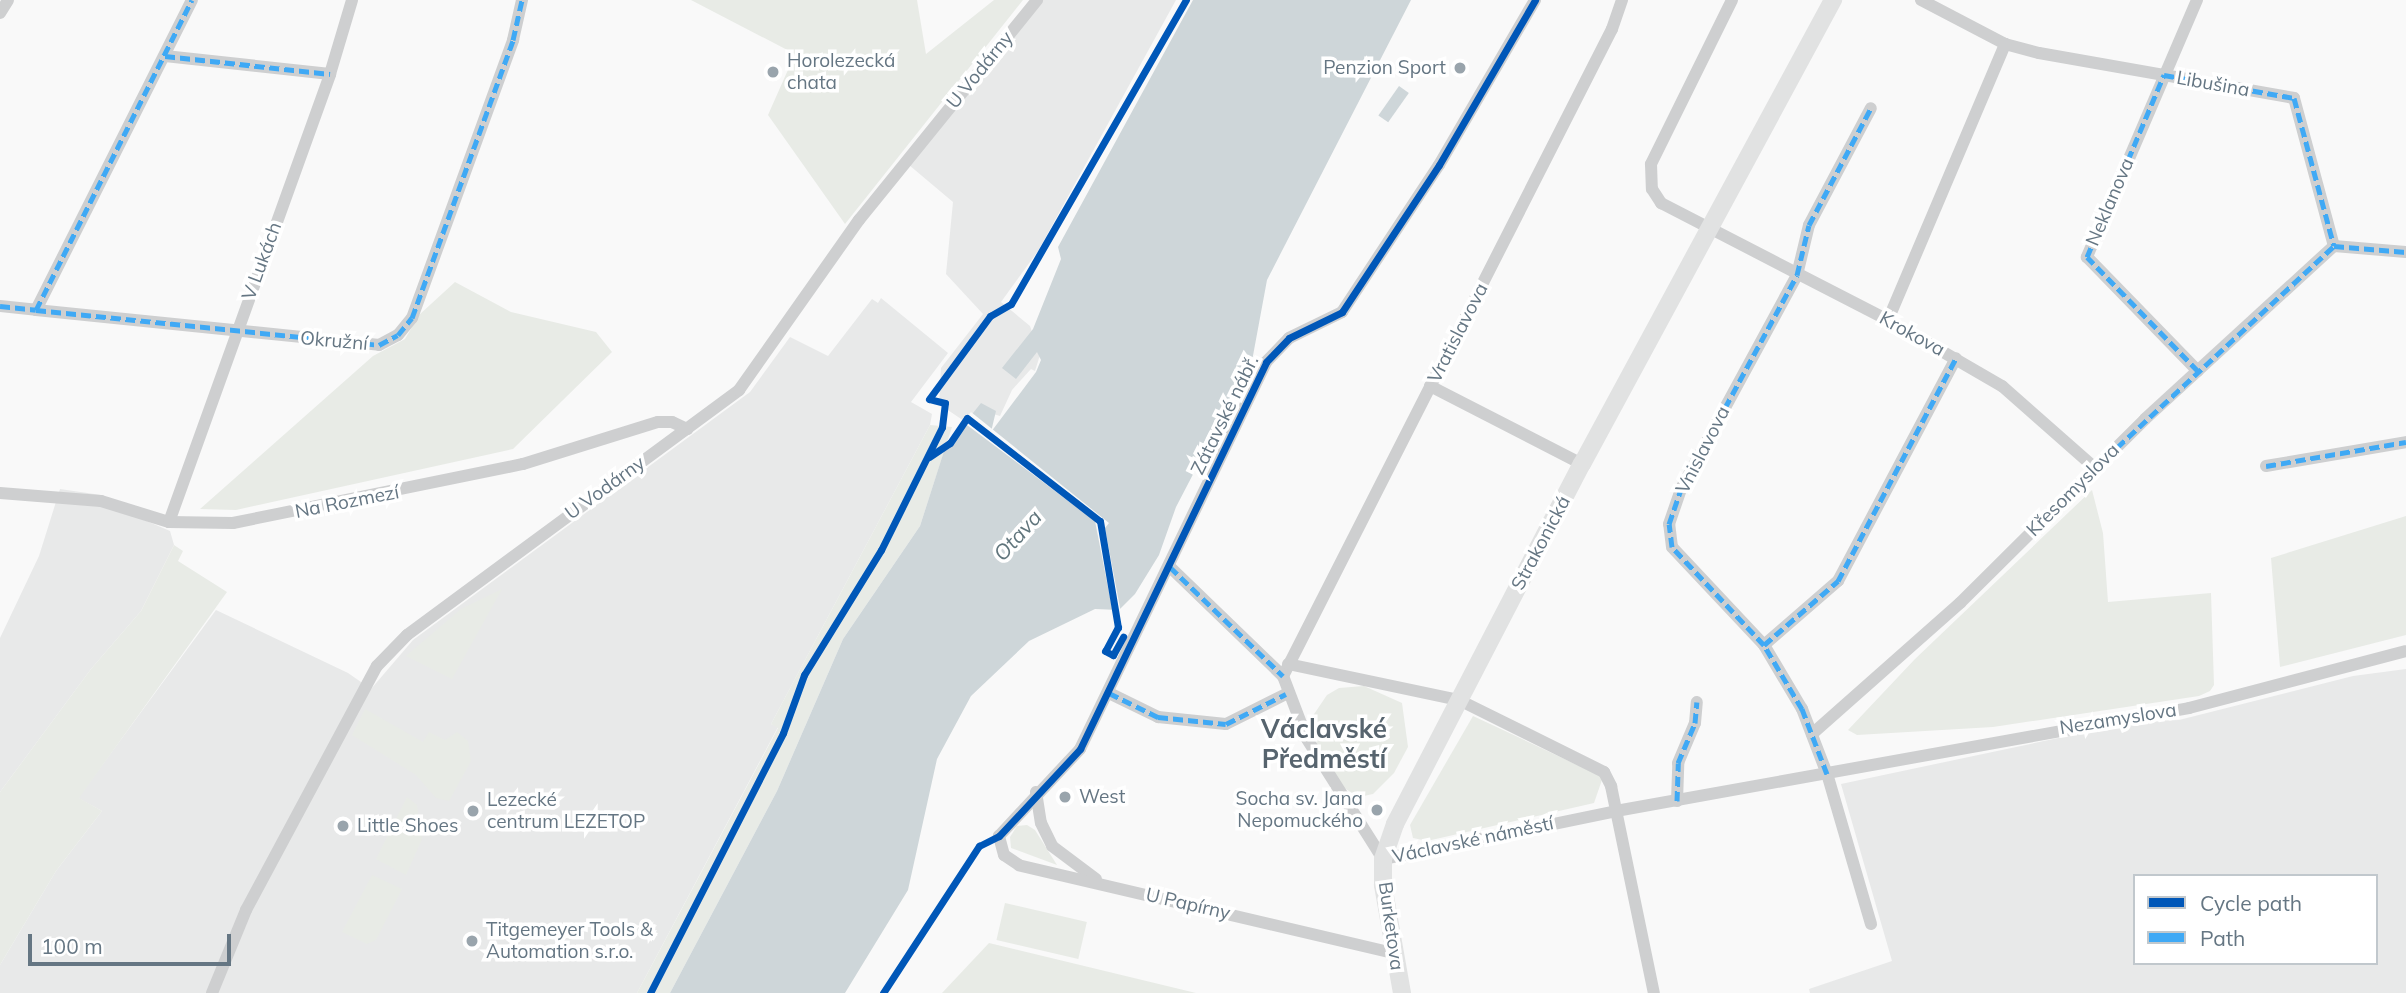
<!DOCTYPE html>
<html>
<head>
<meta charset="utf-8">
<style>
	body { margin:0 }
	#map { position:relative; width:2406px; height:993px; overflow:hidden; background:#f9f9f9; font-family:Mulish,sans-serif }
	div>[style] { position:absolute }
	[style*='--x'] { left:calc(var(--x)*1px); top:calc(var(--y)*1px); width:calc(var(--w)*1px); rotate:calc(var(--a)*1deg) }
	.built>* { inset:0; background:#e8e9e9 }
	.green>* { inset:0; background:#e8ebe6; transform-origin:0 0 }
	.water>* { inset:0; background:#ced6d9; transform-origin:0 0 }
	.pier>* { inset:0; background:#f9f9f9 }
	.street>* { height:12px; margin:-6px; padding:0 6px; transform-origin:6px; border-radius:6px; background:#cecfd0 }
	.secondary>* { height:18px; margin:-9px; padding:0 9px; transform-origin:9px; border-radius:9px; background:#e1e2e2 }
	.quiet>* { height:5px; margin-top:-2.5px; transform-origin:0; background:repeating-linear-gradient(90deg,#3fa9f5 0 10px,transparent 0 15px) }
	.cycleway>* { height:7px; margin:-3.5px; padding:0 3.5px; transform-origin:3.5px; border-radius:3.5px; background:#0057b8 }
	.dots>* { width:19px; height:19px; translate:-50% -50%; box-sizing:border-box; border:4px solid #fff; border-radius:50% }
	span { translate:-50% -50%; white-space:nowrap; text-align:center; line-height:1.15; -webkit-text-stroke:7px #fff; paint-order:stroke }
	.poi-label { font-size:19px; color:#657683 }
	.left { translate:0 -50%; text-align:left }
	.right { translate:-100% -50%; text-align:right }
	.street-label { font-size:19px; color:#657683 }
	.water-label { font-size:21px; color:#60757c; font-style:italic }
	.district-label { font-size:26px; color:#57646e; font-weight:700 }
	.legend { position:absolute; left:2133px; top:874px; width:245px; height:91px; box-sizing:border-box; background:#fff; border:2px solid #c1c8cd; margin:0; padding:9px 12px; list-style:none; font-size:21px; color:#657683 }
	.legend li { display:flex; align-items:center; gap:14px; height:35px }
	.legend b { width:35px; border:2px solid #c1c8cd }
	.scale { position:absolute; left:28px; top:934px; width:203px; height:32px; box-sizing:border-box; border:4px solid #657683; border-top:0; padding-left:9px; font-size:21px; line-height:24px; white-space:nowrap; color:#657683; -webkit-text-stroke:5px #fff; paint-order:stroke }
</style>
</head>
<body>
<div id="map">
	<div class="built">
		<i style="clip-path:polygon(1042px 0,1176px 0,1038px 251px,1001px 302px,1030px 326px,1040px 355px,1035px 371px,1031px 369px,1012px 390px,1000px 416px,977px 409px,967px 423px,939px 404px,941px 368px,983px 314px,946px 274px,953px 202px,909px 165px)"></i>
		<i style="clip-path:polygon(881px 298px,948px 353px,911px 402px,932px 414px,930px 425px,771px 724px,778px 727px,637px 993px,0 993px,0 965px,56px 871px,102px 811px,78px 798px,216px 610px,348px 673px,371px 689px,413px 640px,750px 392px,790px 337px,828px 356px,872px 299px,878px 303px)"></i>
		<i style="clip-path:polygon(60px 489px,101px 495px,128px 513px,170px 531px,174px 545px,141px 611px,91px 669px,0 792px,0 638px,39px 556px)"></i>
		<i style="clip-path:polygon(evenodd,2406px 669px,2406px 993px,1810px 993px,1809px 989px,1892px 961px,1841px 784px,2134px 722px,2179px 720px,2353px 676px,2406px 669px,2135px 876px,2376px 876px,2376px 963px,2135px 963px,2135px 876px)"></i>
	</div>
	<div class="green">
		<i style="clip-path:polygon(691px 0,917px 0,926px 54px,994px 0,1023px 0,845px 224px,768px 115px,795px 54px)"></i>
		<i style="clip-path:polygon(455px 282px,511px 312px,596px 332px,612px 352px,513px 449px,236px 510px,200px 509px,373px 356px,405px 339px,419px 315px)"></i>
		<i style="clip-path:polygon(930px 425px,952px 427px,920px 526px,843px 639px,777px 791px,670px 993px,637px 993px,778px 728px,771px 724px)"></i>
		<i style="clip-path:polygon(2092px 490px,2103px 533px,2108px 602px,2211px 593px,2214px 685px,2210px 691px,2199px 696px,1993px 727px,1857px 735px,1848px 730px,1915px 659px)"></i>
		<i style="clip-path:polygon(2406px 516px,2406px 635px,2280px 667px,2271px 558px)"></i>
		<i style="clip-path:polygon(174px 545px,183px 551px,178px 561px,227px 592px,79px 798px,102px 811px,56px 871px,0 965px,0 792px,91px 669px,141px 611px)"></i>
		<i style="clip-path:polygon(502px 589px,452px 679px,406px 656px,461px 609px)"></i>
		<i style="clip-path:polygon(1364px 686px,1402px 703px,1408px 747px,1394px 773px,1373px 794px,1359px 797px,1344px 788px,1320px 755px,1310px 720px,1327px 695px,1339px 688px)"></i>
		<i style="clip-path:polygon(365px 709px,423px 742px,429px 732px,445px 740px,457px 732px,468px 741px,471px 761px,449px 801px,436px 798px,416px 775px,352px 735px)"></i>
		<i style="clip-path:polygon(1473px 716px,1603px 777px,1594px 803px,1427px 841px,1413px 838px,1410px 825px)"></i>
		<i style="clip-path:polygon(407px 797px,417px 805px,422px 839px,406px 875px,376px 859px)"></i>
		<i style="clip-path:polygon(1027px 825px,1035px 830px,1057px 865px,1011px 848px,1010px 837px,1017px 826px)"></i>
		<i style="clip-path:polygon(372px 875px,402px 889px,376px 940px,367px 944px,342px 932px)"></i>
		<i style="left:1005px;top:903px;width:84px;height:38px;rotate:13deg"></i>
		<i style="clip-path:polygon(989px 943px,1196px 993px,942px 993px)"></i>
	</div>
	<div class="water">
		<i style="clip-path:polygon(1193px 0,1411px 0,1267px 280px,1252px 361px,1176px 507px,1159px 555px,1135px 594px,1119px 610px,1095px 609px,1029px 641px,971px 696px,937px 759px,908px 890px,845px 993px,670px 993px,777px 791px,843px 639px,920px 526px,945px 448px,981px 403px,996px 411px,991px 432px,1036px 372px,1041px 360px,1037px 352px,1016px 379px,1002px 368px,1033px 329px,1061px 259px,1058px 247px)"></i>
		<i style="left:1399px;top:86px;width:12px;height:36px;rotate:35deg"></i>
	</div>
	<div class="pier">
		<i style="clip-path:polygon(971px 412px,1109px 523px,1105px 528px,1121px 613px,1113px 613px,1095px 521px,963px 422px)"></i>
	</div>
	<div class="street">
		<i style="--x:1622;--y:0;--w:31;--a:109"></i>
		<i style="--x:1612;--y:29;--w:726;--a:116.95"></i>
		<i style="--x:1283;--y:676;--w:67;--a:69.1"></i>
		<i style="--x:1307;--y:739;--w:142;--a:57.7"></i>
		<i style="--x:1383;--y:859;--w:238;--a:-11.6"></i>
		<i style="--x:1616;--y:811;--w:582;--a:-10.19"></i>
		<i style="--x:2189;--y:708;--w:224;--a:-14.7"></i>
		<i style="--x:1732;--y:0;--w:183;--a:116.3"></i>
		<i style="--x:1651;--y:164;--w:25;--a:88"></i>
		<i style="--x:1652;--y:189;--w:17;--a:57"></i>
		<i style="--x:1661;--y:203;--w:255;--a:27.3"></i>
		<i style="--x:1888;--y:320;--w:132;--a:30.1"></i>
		<i style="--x:2002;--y:386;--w:124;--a:41.4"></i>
		<i style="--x:1921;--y:0;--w:95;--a:27.6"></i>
		<i style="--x:2005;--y:44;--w:35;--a:15"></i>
		<i style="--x:2039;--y:53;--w:259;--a:10"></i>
		<i style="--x:2294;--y:98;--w:153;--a:74.9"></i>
		<i style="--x:2197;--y:0;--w:280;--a:113.2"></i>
		<i style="--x:2087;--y:257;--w:159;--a:45.8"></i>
		<i style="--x:0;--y:13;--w:15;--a:-58"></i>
		<i style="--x:165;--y:56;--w:166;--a:6.2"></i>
		<i style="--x:2334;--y:246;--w:72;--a:4.8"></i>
		<i style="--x:0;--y:306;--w:36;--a:6"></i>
		<i style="--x:36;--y:310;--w:347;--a:-63.3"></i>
		<i style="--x:36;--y:310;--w:345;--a:5.8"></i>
		<i style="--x:379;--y:345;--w:21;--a:-28"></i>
		<i style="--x:398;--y:335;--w:22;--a:-51"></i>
		<i style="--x:412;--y:318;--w:296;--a:-70"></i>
		<i style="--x:513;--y:40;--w:41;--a:-77.3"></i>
		<i style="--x:1888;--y:320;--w:300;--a:-67"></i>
		<i style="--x:1430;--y:386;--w:171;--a:27.2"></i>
		<i style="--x:2266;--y:466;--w:142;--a:-9.7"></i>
		<i style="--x:0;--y:493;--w:101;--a:4.5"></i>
		<i style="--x:101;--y:501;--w:71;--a:17.2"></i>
		<i style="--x:169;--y:522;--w:64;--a:0.9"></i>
		<i style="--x:233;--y:523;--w:296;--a:-11.5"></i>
		<i style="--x:523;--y:464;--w:141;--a:-17.3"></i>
		<i style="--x:658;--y:422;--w:14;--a:0"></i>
		<i style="--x:672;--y:422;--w:17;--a:25"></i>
		<i style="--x:169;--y:522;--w:476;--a:-70.2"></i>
		<i style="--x:330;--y:74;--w:77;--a:-73.4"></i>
		<i style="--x:1170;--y:567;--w:157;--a:44"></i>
		<i style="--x:1764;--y:645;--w:98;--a:-40.9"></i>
		<i style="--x:1838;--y:581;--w:252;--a:-62.1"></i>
		<i style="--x:1288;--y:664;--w:175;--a:11.9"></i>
		<i style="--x:1459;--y:700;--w:162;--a:26.4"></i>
		<i style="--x:1604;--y:772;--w:16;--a:63"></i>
		<i style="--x:1611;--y:786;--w:211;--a:78.3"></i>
		<i style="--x:1109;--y:693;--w:55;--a:26.1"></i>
		<i style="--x:1158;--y:717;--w:68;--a:5.9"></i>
		<i style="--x:1226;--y:724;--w:67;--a:-26.6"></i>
		<i style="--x:1812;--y:734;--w:198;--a:-41.5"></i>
		<i style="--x:1960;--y:603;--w:261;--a:-44.8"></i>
		<i style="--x:2145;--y:419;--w:256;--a:-42.5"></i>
		<i style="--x:1036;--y:792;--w:31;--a:81"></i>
		<i style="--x:1041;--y:823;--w:25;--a:64"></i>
		<i style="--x:1052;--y:846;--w:55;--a:36.9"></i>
		<i style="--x:1677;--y:801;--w:38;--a:-88"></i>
		<i style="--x:1678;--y:763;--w:43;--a:-67"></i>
		<i style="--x:1695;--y:723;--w:21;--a:-85"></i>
		<i style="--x:1871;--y:924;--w:156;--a:-106.3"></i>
		<i style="--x:1827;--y:774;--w:70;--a:-111"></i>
		<i style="--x:1802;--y:709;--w:74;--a:-120.7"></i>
		<i style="--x:1764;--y:645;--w:134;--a:-133.2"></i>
		<i style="--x:1672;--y:547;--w:23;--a:-97"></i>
		<i style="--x:1669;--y:524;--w:39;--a:-71"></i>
		<i style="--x:1682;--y:487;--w:241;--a:-61.5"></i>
		<i style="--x:1797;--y:275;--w:51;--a:-76.5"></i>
		<i style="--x:1809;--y:225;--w:132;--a:-62.1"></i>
		<i style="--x:1393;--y:953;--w:384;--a:-166.8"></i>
		<i style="--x:1019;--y:865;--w:18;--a:-146"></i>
		<i style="--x:1004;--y:855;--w:20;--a:-105"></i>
		<i style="--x:999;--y:836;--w:119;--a:-47"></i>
		<i style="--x:1080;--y:749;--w:429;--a:-64.3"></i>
		<i style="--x:1266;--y:362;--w:33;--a:-46"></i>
		<i style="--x:1289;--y:338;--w:59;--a:-26.1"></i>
		<i style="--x:1342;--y:312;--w:176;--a:-56.6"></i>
		<i style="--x:1439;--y:165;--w:191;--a:-59.8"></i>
		<i style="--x:212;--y:993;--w:90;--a:-67.7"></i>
		<i style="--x:246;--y:910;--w:277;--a:-61.8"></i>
		<i style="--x:377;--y:666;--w:43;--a:-45.9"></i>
		<i style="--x:407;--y:635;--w:413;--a:-36.4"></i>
		<i style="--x:739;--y:390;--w:208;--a:-54.8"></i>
		<i style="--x:859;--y:220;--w:283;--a:-51"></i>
	</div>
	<div class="secondary">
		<i style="--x:1402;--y:993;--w:110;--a:-100"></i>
		<i style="--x:1383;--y:885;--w:26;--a:-90"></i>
		<i style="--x:1383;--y:859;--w:37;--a:-71"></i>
		<i style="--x:1395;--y:824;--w:406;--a:-62.6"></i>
		<i style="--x:1582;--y:464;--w:528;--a:-61.59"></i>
	</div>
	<div class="quiet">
		<i style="--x:165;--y:56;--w:166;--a:6.2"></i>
		<i style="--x:2334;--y:246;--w:72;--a:4.8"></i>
		<i style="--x:0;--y:306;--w:36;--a:6"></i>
		<i style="--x:36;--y:310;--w:347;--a:-63.3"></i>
		<i style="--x:36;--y:310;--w:345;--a:5.8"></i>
		<i style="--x:379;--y:345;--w:21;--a:-28"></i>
		<i style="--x:398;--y:335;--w:22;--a:-51"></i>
		<i style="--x:412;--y:318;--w:296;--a:-70"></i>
		<i style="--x:513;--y:40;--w:41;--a:-77.3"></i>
		<i style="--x:2198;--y:371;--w:159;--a:-134.2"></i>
		<i style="--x:2087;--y:257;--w:198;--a:-67.1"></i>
		<i style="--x:2164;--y:75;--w:132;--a:10"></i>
		<i style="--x:2294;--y:98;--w:153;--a:74.9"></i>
		<i style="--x:2266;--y:466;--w:142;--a:-9.7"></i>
		<i style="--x:2095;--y:468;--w:326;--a:-42.9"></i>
		<i style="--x:1170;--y:567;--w:157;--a:44"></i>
		<i style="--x:1764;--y:645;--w:98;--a:-40.9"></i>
		<i style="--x:1838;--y:581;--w:252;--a:-62.1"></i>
		<i style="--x:1109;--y:693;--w:55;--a:26.1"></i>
		<i style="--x:1158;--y:717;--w:68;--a:5.9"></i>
		<i style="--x:1226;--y:724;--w:67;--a:-26.6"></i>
		<i style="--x:1827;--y:774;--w:70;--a:-111"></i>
		<i style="--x:1802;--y:709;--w:74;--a:-120.7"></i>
		<i style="--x:1764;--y:645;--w:134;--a:-133.2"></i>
		<i style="--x:1672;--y:547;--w:23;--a:-97"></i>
		<i style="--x:1669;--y:524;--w:39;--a:-71"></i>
		<i style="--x:1682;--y:487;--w:241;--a:-61.5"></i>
		<i style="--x:1797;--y:275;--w:51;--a:-76.5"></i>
		<i style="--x:1809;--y:225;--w:132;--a:-62.1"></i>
		<i style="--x:1677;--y:801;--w:38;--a:-88"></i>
		<i style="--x:1678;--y:763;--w:43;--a:-67"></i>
		<i style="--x:1695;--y:723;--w:21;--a:-85"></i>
	</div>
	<div class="cycleway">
		<i style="--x:929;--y:457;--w:25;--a:-34"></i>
		<i style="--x:950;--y:443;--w:30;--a:-56"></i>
		<i style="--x:967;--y:418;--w:168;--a:37.8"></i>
		<i style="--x:1100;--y:521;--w:108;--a:80.4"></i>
		<i style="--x:1118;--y:627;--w:27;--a:118"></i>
		<i style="--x:1105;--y:651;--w:9;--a:27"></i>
		<i style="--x:1113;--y:655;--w:21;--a:-61"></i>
		<i style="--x:650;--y:993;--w:292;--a:-62.9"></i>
		<i style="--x:783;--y:733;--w:62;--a:-70.1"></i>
		<i style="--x:804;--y:675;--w:147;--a:-58.4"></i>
		<i style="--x:881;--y:550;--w:137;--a:-63.6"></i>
		<i style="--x:942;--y:427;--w:24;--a:-83"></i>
		<i style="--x:945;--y:403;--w:16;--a:-166"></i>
		<i style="--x:929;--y:399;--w:103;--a:-53.7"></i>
		<i style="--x:990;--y:316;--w:24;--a:-30"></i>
		<i style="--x:1011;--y:304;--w:351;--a:-60.1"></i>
		<i style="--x:883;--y:993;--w:176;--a:-56.9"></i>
		<i style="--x:979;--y:846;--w:22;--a:-27"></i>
		<i style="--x:999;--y:836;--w:119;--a:-47"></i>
		<i style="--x:1080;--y:749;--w:429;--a:-64.3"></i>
		<i style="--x:1266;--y:362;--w:33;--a:-46"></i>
		<i style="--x:1289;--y:338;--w:59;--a:-26.1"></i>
		<i style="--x:1342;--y:312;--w:176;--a:-56.6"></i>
		<i style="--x:1439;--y:165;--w:191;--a:-59.8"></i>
	</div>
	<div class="dots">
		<i style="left:1460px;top:68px;background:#99a4ac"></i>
		<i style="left:773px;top:72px;background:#99a4ac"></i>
		<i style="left:1065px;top:797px;background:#99a4ac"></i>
		<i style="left:1377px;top:810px;background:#99a4ac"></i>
		<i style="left:473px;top:811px;background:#99a4ac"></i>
		<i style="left:343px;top:826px;background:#99a4ac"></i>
		<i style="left:472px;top:941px;background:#99a4ac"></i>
	</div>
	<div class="poi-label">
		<span class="left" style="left:787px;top:72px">Horolezecká<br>chata</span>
		<span class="right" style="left:1446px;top:68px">Penzion Sport</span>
		<span class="left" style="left:1079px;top:797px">West</span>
		<span class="right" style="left:1363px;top:810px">Socha sv. Jana<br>Nepomuckého</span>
		<span class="left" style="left:487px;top:811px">Lezecké<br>centrum LEZETOP</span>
		<span class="left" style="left:357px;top:826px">Little Shoes</span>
		<span class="left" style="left:486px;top:941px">Titgemeyer Tools &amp;<br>Automation s.r.o.</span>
	</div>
	<div class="street-label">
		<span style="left:980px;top:70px;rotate:-51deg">U Vodárny</span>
		<span style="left:2213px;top:84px;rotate:10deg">Libušina</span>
		<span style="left:2110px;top:202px;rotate:-67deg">Neklanova</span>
		<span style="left:262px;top:261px;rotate:-70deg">V Lukách</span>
		<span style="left:1458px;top:333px;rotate:-63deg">Vratislavova</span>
		<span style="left:1912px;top:334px;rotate:29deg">Krokova</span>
		<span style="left:334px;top:341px;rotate:5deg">Okružní</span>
		<span style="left:1225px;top:415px;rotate:-64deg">Zátavské nábř.</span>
		<span style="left:1703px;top:450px;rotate:-63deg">Vnislavova</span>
		<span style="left:605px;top:488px;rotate:-36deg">U Vodárny</span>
		<span style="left:2073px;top:490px;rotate:-45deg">Křesomyslova</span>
		<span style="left:347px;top:502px;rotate:-11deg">Na Rozmezí</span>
		<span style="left:1541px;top:543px;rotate:-62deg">Strakonická</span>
		<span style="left:2118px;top:719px;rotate:-9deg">Nezamyslova</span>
		<span style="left:1473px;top:840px;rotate:-12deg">Václavské náměstí</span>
		<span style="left:1188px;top:904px;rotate:13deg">U Papírny</span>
		<span style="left:1391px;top:926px;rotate:82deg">Burketova</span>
	</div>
	<div class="water-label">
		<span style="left:1017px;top:535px;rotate:-48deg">Otava</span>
	</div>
	<div class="district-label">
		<span style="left:1324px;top:744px">Václavské<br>Předměstí</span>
	</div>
	<ul class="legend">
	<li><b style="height:9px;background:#0057b8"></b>Cycle path</li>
	<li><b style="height:9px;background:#3fa9f5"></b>Path</li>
	</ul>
	<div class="scale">100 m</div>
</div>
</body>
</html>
